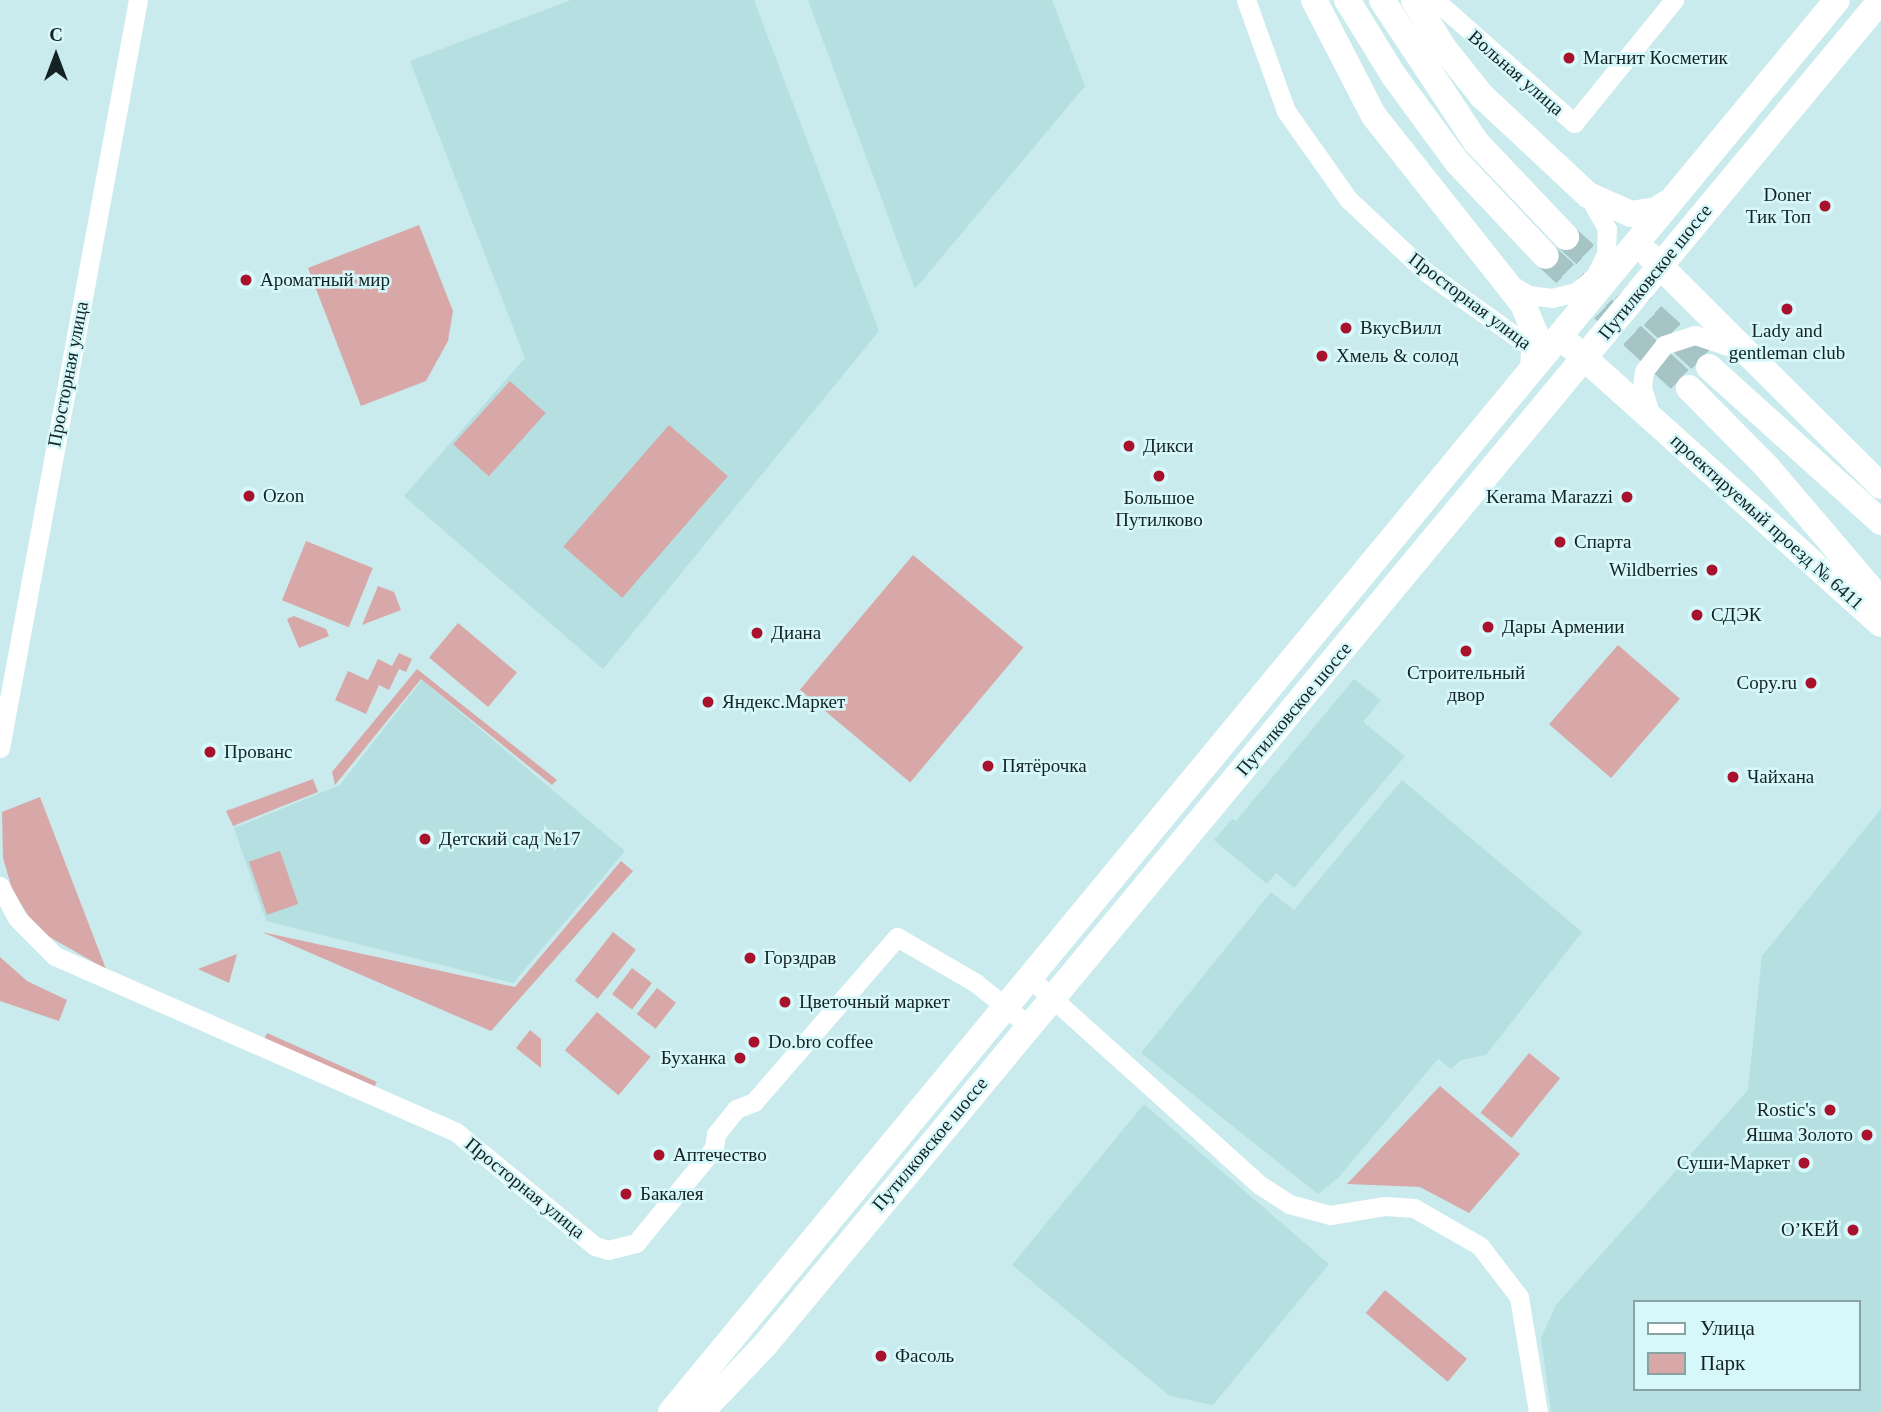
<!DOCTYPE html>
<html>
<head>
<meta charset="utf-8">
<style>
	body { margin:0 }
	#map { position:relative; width:1881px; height:1412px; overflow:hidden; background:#caebed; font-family:"Times New Roman",serif }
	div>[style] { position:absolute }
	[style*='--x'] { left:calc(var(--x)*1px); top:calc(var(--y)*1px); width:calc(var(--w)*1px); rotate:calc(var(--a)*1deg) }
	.built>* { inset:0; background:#b5dfe1 }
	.green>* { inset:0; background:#d7a8a7; transform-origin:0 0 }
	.secondary-tunnel>* { height:26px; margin-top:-13px; transform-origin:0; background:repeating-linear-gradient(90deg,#a6c3c5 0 26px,transparent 0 39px) }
	.street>* { height:19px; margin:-9.5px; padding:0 9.5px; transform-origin:9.5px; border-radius:9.5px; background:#fff }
	.secondary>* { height:26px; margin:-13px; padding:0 13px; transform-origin:13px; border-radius:13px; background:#fff }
	.dots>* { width:19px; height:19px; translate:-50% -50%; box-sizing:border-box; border:4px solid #d7f8fa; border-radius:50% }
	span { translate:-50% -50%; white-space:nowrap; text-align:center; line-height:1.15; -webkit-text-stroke:5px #d7f8fa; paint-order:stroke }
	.poi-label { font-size:19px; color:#152223 }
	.left { translate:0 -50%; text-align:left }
	.right { translate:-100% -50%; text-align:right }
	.street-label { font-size:19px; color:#152223 }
	.legend { position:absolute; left:1633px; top:1300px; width:228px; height:91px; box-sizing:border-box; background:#d7f8fa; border:2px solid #89a2a4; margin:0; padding:9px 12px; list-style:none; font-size:21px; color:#152223 }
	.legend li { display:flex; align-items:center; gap:14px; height:35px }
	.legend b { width:35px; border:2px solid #89a2a4 }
	.north { position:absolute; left:21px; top:21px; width:70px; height:70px; -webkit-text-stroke:5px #d7f8fa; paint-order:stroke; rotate:0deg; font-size:19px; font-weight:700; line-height:28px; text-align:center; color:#152223 }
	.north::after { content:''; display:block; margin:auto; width:24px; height:32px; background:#152223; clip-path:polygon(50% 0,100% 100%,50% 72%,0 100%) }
</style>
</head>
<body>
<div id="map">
	<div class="built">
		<i style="clip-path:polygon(571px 0,754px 0,879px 331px,603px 669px,404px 496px,525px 358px,410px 61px)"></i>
		<i style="clip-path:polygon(808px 0,1052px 0,1085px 86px,915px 289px)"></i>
		<i style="clip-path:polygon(1354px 679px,1381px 700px,1363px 722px,1405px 756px,1294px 888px,1276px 873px,1267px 884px,1214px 840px,1232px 819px,1236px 821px)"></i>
		<i style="clip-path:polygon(422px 680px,625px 851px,513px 983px,266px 921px,234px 828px,340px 785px)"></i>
		<i style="clip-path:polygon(1402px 780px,1582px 932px,1486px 1055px,1461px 1060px,1451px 1069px,1438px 1059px,1338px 1178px,1318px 1194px,1141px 1053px,1271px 892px,1294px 910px)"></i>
		<i style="clip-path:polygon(evenodd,1881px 809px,1881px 1412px,1551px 1412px,1541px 1338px,1556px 1305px,1748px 1090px,1762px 956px,1881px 809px,1634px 1302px,1858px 1302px,1858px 1389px,1634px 1389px,1634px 1302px)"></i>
		<i style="clip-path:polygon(1144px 1104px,1329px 1264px,1213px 1405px,1170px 1396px,1012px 1265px)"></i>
	</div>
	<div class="green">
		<i style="clip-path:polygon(419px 225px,453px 311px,448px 341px,426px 381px,361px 406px,308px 268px)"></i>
		<i style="left:510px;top:381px;width:48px;height:85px;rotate:42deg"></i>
		<i style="left:669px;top:425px;width:78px;height:161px;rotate:41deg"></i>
		<i style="left:306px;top:541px;width:72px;height:64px;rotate:22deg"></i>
		<i style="left:913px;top:555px;width:144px;height:176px;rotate:40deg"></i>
		<i style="clip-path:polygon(378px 586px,394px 592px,401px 610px,362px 625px)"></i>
		<i style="clip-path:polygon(294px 616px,326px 629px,329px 636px,299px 648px,287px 619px)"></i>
		<i style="left:458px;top:623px;width:77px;height:45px;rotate:40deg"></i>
		<i style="left:1618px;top:645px;width:82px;height:105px;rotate:41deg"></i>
		<i style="clip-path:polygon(399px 653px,412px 659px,406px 672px,399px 669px,389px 690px,379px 685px,366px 714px,335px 700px,348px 671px,368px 680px,378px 659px,392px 666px)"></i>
		<i style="clip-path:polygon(417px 669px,557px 780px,552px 785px,421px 679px,335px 785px,332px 772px)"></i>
		<i style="clip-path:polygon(313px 779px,318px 792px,233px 826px,226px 811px)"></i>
		<i style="clip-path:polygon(40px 797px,106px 969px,37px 930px,12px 889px,3px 858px,2px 812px)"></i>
		<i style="left:280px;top:851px;width:56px;height:33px;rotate:71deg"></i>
		<i style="clip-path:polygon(621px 861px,633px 871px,491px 1031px,262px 932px,515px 987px)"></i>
		<i style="left:613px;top:932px;width:29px;height:62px;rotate:38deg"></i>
		<i style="clip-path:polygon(237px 954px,229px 983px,198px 969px)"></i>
		<i style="clip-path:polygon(0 957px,27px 981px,67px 1000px,59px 1021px,0 1001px)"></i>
		<i style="left:632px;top:968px;width:25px;height:33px;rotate:37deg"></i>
		<i style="left:657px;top:988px;width:24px;height:33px;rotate:38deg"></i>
		<i style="left:597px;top:1012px;width:70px;height:50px;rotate:40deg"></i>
		<i style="clip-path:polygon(530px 1030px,541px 1039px,541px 1068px,516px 1048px)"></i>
		<i style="left:267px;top:1033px;width:120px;height:9px;rotate:24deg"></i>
		<i style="left:1529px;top:1053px;width:40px;height:77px;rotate:39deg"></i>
		<i style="clip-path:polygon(1440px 1086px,1520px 1154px,1469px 1213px,1420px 1187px,1347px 1184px)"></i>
		<i style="left:1385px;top:1290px;width:107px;height:30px;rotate:40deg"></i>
	</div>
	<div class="secondary-tunnel">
		<i style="--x:1566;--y:237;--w:193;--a:42.3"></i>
		<i style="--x:1546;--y:256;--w:195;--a:42.7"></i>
	</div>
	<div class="street">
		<i style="--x:1246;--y:0;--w:118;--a:70.2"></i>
		<i style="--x:1286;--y:111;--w:108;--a:54.8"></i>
		<i style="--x:1348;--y:199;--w:107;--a:43.1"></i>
		<i style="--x:1426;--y:272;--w:143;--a:35.6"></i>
		<i style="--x:1435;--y:0;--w:186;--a:41.5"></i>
		<i style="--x:1574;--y:123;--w:159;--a:-50.9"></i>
		<i style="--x:1512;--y:285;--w:19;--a:32"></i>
		<i style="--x:1528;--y:295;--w:24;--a:7"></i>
		<i style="--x:1552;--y:298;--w:25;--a:-14"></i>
		<i style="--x:1576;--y:292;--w:25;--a:-40"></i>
		<i style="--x:1595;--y:276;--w:25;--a:-63"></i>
		<i style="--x:1606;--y:254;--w:25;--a:-88"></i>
		<i style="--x:1607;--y:229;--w:39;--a:-119"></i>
		<i style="--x:1651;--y:417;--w:31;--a:-107"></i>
		<i style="--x:1642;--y:387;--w:16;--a:-83"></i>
		<i style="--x:1644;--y:371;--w:33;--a:-52"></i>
		<i style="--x:1664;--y:345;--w:33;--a:-18"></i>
		<i style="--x:1695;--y:335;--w:44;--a:18.4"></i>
		<i style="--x:0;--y:748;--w:761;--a:-79.55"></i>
		<i style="--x:0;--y:886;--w:36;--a:62"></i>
		<i style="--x:17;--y:918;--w:54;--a:45"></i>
		<i style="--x:55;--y:956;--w:438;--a:23.7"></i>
		<i style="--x:456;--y:1132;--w:180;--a:39.4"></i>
		<i style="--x:595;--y:1246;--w:14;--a:17"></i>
		<i style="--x:608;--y:1250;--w:29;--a:-14"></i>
		<i style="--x:636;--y:1243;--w:123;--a:-50.6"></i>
		<i style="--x:714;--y:1148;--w:14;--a:-82"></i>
		<i style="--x:716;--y:1134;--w:32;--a:-51"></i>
		<i style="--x:736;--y:1109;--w:19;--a:-21"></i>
		<i style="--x:754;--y:1102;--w:218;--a:-49.1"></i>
		<i style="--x:897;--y:937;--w:91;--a:30.2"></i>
		<i style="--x:976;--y:983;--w:68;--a:39.1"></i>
		<i style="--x:1031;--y:979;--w:308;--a:42"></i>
		<i style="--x:1260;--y:1185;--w:35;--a:33"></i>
		<i style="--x:1289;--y:1204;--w:42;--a:15"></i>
		<i style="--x:1330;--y:1215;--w:56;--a:-9.3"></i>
		<i style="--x:1385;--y:1206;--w:29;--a:4"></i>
		<i style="--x:1414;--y:1208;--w:76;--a:29.9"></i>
		<i style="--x:1480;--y:1246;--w:64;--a:52.6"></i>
		<i style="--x:1519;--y:1297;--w:117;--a:80.6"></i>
	</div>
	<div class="secondary">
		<i style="--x:1314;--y:0;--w:131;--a:62.7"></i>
		<i style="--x:1374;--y:116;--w:240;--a:51.6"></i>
		<i style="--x:1523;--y:304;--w:31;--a:68"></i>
		<i style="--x:1535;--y:333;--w:34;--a:93"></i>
		<i style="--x:1347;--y:0;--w:89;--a:58.3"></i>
		<i style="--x:1394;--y:76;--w:107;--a:53.8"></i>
		<i style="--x:1457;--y:162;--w:129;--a:46.6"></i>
		<i style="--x:1382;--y:0;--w:170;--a:56.5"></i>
		<i style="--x:1476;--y:142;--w:131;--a:46.5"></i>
		<i style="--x:1414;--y:0;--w:55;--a:58.3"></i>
		<i style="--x:1443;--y:47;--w:63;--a:51.5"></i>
		<i style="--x:1482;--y:96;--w:145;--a:43"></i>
		<i style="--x:1588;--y:195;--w:47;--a:23.8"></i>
		<i style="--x:1631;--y:214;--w:25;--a:-9"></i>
		<i style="--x:1656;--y:210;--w:13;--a:-32"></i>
		<i style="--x:1649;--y:255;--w:327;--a:44.9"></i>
		<i style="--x:1571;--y:346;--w:416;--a:41.9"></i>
		<i style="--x:1709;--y:367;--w:232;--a:42"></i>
		<i style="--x:1689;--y:388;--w:112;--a:45.4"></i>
		<i style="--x:1768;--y:468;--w:175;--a:49.6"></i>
		<i style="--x:671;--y:1412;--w:1831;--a:-50.45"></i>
		<i style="--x:701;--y:1412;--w:93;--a:-46.3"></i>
		<i style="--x:765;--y:1345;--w:1748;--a:-50.32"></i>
	</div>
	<div class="dots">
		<i style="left:1569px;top:58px;background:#a9122d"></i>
		<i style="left:1825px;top:206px;background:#a9122d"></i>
		<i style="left:246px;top:280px;background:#a9122d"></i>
		<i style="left:1787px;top:309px;background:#a9122d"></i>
		<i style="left:1346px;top:328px;background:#a9122d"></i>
		<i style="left:1322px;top:356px;background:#a9122d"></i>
		<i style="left:1129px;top:446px;background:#a9122d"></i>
		<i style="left:1159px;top:476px;background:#a9122d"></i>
		<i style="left:249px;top:496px;background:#a9122d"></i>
		<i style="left:1627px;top:497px;background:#a9122d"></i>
		<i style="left:1560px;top:542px;background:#a9122d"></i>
		<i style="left:1712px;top:570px;background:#a9122d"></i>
		<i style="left:1697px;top:615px;background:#a9122d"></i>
		<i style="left:1488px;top:627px;background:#a9122d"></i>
		<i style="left:757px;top:633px;background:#a9122d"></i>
		<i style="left:1466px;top:651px;background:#a9122d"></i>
		<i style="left:1811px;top:683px;background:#a9122d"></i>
		<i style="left:708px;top:702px;background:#a9122d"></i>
		<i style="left:210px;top:752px;background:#a9122d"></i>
		<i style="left:988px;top:766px;background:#a9122d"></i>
		<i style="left:1733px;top:777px;background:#a9122d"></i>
		<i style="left:425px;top:839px;background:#a9122d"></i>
		<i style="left:750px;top:958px;background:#a9122d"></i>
		<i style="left:785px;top:1002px;background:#a9122d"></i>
		<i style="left:754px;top:1042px;background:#a9122d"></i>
		<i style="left:740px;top:1058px;background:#a9122d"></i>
		<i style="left:1830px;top:1110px;background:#a9122d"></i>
		<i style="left:1867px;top:1135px;background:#a9122d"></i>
		<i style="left:659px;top:1155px;background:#a9122d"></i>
		<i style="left:1804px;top:1163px;background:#a9122d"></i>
		<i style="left:626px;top:1194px;background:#a9122d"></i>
		<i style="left:1853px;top:1230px;background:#a9122d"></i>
		<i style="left:881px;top:1356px;background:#a9122d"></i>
	</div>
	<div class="poi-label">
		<span class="left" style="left:1583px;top:58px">Магнит Косметик</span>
		<span class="right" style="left:1811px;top:206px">Doner<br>Тик Топ</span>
		<span class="left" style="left:260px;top:280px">Ароматный мир</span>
		<span class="left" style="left:1360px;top:328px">ВкусВилл</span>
		<span style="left:1787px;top:342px">Lady and<br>gentleman club</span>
		<span class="left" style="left:1336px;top:356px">Хмель &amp; солод</span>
		<span class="left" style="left:1143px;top:446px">Дикси</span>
		<span class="left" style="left:263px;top:496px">Ozon</span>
		<span class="right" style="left:1613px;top:497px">Kerama Marazzi</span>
		<span style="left:1159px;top:509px">Большое<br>Путилково</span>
		<span class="left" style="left:1574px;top:542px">Спарта</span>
		<span class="right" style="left:1698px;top:570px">Wildberries</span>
		<span class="left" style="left:1711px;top:615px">СДЭК</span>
		<span class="left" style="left:1502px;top:627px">Дары Армении</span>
		<span class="left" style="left:771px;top:633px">Диана</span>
		<span style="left:1466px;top:684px">Строительный<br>двор</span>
		<span class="right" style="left:1797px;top:683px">Copy.ru</span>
		<span class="left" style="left:722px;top:702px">Яндекс.Маркет</span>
		<span class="left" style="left:224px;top:752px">Прованс</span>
		<span class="left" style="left:1002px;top:766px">Пятёрочка</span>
		<span class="left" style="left:1747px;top:777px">Чайхана</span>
		<span class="left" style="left:439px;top:839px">Детский сад №17</span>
		<span class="left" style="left:764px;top:958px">Горздрав</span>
		<span class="left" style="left:799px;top:1002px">Цветочный маркет</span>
		<span class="left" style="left:768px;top:1042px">Do.bro coffee</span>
		<span class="right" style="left:726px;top:1058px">Буханка</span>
		<span class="right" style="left:1816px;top:1110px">Rostic's</span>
		<span class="right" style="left:1853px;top:1135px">Яшма Золото</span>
		<span class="left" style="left:673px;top:1155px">Аптечество</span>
		<span class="right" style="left:1790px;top:1163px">Суши-Маркет</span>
		<span class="left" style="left:640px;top:1194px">Бакалея</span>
		<span class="right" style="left:1839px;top:1230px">О’КЕЙ</span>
		<span class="left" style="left:895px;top:1356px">Фасоль</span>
	</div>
	<div class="street-label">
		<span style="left:1516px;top:73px;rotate:41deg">Вольная улица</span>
		<span style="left:1655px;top:272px;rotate:-51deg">Путилковское шоссе</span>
		<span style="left:1470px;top:301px;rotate:37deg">Просторная улица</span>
		<span style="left:68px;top:374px;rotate:-79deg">Просторная улица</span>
		<span style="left:1767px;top:522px;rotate:42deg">проектируемый проезд № 6411</span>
		<span style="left:1294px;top:709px;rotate:-50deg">Путилковское шоссе</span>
		<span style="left:930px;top:1144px;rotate:-50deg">Путилковское шоссе</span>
		<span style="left:525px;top:1188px;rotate:39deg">Просторная улица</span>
	</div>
	<ul class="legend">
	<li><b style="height:9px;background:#fff"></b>Улица</li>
	<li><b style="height:19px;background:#d7a8a7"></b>Парк</li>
	</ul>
	<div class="north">С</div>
</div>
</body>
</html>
